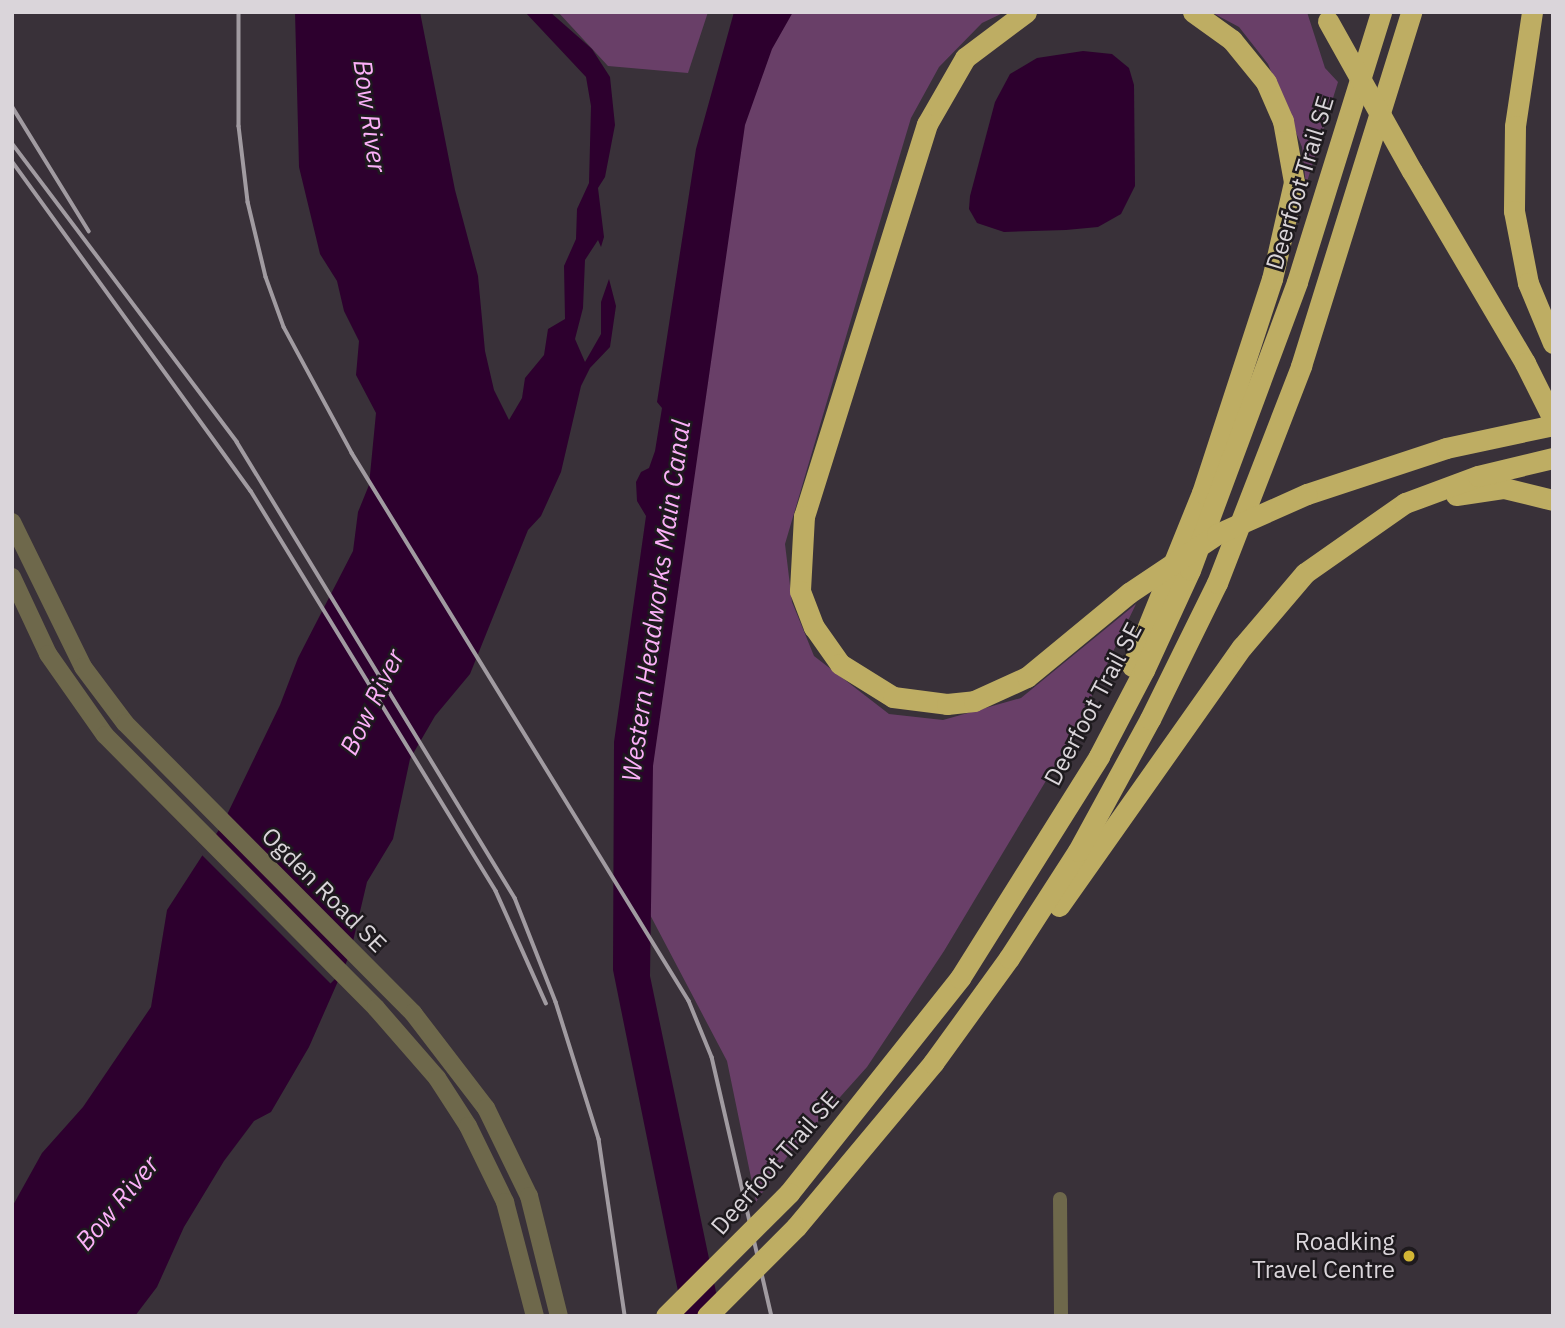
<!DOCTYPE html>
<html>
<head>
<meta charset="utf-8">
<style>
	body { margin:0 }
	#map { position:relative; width:1565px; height:1328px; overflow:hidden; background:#393139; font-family:"IBM Plex Sans",sans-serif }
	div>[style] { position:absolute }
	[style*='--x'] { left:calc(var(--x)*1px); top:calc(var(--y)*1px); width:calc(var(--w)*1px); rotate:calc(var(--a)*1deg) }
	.green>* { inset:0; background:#693f68 }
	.water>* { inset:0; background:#2d002e }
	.pier>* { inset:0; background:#393139; transform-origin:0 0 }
	.minor>* { height:14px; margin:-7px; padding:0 7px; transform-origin:7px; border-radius:7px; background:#6e684b }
	.tertiary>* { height:18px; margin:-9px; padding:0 9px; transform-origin:9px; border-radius:9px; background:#6e684b }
	.motorway>* { height:21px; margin:-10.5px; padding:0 10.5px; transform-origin:10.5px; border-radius:10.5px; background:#bead63 }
	.rail>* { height:3.5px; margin:-1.75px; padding:0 1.75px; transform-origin:1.75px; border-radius:1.75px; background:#a19ba1 }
	.motorway-bridge>* { height:21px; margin:-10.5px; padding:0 10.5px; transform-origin:10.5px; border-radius:10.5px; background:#bead63 }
	.dots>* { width:19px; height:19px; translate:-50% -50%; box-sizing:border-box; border:4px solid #1e1a1e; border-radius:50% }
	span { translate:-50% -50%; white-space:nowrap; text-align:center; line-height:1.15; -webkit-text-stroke:5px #1e1a1e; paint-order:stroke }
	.street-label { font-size:24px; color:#dad5da }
	.poi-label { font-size:24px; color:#dad5da }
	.right { translate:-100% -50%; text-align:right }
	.water-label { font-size:26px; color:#fbb0f8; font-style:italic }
	.frame { position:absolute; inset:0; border:14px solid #dad5da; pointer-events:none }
</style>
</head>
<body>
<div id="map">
	<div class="green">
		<i style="clip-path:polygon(558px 12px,708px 12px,688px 73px,608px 66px)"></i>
		<i style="clip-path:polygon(775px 12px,1005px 12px,982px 23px,939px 67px,911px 118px,873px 245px,785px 544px,792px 602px,814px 656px,889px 714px,943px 720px,1021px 698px,1136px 604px,1071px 739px,944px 951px,867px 1067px,789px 1154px,756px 1202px,727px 1061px,637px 890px,726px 182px)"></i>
		<i style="clip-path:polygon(1211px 12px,1307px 12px,1325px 68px,1338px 82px,1306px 185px,1302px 147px,1268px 64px,1239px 27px)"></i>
	</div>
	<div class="water">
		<i style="clip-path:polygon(295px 12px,420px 12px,455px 190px,478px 276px,485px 351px,494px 390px,509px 420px,522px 398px,525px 378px,544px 355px,548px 329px,565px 319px,564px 266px,576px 239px,577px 209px,589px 183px,591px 106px,586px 77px,525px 12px,550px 12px,592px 49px,610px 77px,615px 125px,605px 177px,598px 188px,604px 237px,601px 247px,598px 240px,585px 260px,583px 308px,575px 339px,585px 362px,601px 334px,601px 302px,609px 279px,616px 306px,610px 347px,590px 368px,581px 386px,561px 472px,541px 516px,528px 530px,470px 674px,435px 716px,410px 759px,393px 839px,367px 882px,350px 954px,309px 1047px,271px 1112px,254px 1121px,224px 1161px,184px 1227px,157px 1287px,135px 1316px,12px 1316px,12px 1207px,42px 1153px,83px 1107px,151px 1007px,167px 910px,222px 825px,280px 705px,298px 658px,353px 551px,358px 512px,369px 485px,376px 413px,356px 375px,359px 341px,344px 311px,337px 281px,320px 254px,299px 167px)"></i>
		<i style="clip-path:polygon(734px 12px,793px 12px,772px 49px,745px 125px,653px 766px,650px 976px,721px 1316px,683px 1316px,613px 970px,614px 742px,646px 516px,637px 501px,636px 482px,641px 472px,649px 468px,655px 451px,662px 408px,657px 402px,696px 149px)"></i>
		<i style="clip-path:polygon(1083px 51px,1112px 54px,1129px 68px,1134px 85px,1135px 186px,1121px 214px,1098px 227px,1066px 230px,1004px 232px,977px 223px,969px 209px,970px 196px,995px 102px,1010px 74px,1037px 58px)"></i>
	</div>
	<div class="pier">
		<i style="left:211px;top:833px;width:191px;height:22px;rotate:45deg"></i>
	</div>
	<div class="minor">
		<i style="--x:1060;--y:1199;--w:117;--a:89.5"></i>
	</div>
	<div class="tertiary">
		<i style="--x:12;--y:522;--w:161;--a:63.9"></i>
		<i style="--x:83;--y:667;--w:70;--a:53.1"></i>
		<i style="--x:125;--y:723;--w:409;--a:45.2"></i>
		<i style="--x:413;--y:1013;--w:120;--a:52.5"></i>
		<i style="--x:486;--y:1108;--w:98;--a:64"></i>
		<i style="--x:529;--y:1196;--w:124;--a:76"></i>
		<i style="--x:12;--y:577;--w:85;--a:64.9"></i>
		<i style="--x:48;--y:654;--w:99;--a:54.9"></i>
		<i style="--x:105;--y:735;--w:385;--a:45.2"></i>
		<i style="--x:376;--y:1008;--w:93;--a:48.9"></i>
		<i style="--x:437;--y:1078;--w:57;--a:57.1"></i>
		<i style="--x:468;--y:1126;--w:85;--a:64"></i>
		<i style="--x:505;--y:1202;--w:118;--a:75.3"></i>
	</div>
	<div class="motorway">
		<i style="--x:1026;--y:12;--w:76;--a:143"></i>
		<i style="--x:965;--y:58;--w:76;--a:119.9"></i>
		<i style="--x:927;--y:124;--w:411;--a:107.4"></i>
		<i style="--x:804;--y:516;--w:75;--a:93.1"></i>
		<i style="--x:800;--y:591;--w:39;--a:69"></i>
		<i style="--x:814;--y:627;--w:45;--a:54.9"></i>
		<i style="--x:840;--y:664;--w:62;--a:31.9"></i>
		<i style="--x:893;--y:697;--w:54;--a:7.4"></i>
		<i style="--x:947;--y:704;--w:27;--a:-6"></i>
		<i style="--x:974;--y:701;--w:58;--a:-24.4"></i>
		<i style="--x:1027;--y:677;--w:132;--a:-39.5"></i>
		<i style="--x:1532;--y:12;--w:115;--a:98.5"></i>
		<i style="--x:1515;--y:126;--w:85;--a:90.7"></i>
		<i style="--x:1514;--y:211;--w:73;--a:79"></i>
		<i style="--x:1528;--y:283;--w:65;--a:67.4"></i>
		<i style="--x:1412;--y:171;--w:223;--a:59.5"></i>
		<i style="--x:1525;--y:363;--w:63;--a:63.4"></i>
		<i style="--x:1307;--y:494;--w:146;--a:-18.3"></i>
		<i style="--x:1446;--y:448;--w:109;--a:-12.1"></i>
		<i style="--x:1456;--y:495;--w:49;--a:-8.3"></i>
		<i style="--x:1504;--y:488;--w:50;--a:13.8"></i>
		<i style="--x:1132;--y:666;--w:187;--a:-68"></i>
		<i style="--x:1202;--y:493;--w:225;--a:-71.9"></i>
		<i style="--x:1272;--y:279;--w:99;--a:-77.2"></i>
		<i style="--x:1294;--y:182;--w:62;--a:-100.2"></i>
		<i style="--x:1283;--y:121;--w:43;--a:-113.6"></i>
		<i style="--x:1266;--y:82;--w:54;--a:-129"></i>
		<i style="--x:1232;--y:40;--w:48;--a:-144.3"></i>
		<i style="--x:1059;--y:906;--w:317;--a:-54.8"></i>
		<i style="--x:1242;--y:647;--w:97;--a:-49.6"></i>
		<i style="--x:1305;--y:573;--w:122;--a:-35"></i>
		<i style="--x:1405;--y:503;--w:78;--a:-20.3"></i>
		<i style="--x:1478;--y:476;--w:77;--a:-13.5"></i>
		<i style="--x:789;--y:1193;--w:275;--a:-51.5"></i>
		<i style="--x:960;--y:978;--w:262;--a:-57.9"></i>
		<i style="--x:1099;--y:756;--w:97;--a:-62.4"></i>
		<i style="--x:1144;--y:670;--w:110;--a:-65.3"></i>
		<i style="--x:1190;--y:570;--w:307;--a:-69.6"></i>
		<i style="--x:1297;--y:282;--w:283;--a:-72.7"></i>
		<i style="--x:796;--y:1227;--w:214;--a:-50.1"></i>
		<i style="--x:933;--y:1063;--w:130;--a:-54.1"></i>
		<i style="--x:1009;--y:958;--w:127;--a:-57.2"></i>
		<i style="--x:1078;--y:851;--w:150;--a:-61.4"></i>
		<i style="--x:1150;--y:719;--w:152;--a:-63.8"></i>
		<i style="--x:1217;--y:583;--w:233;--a:-68.8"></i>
		<i style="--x:1301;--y:366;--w:371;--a:-72.7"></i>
	</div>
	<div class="rail">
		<i style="--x:239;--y:12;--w:114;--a:90"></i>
		<i style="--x:239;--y:126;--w:77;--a:83.2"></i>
		<i style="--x:248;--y:202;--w:77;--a:76.5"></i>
		<i style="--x:266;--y:277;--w:53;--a:70.2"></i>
		<i style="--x:284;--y:327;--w:143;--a:61.6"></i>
		<i style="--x:352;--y:453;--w:643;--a:58.41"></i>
		<i style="--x:689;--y:1001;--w:61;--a:67.7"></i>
		<i style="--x:712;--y:1057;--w:266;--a:77"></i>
		<i style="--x:12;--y:106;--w:147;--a:58.4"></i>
		<i style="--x:12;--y:143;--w:374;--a:53"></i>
		<i style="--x:237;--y:442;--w:534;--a:58.63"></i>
		<i style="--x:515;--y:898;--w:112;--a:68.5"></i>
		<i style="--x:556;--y:1002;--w:144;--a:72.6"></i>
		<i style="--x:599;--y:1139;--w:179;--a:81.6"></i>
		<i style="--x:12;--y:161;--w:407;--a:54.1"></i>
		<i style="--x:251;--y:491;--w:469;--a:58.5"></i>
		<i style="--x:496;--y:891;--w:123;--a:65.9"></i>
	</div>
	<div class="motorway-bridge">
		<i style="--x:1328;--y:21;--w:172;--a:60.8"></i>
		<i style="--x:1129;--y:593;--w:106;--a:-33.8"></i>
		<i style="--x:1217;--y:534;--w:98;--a:-24"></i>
		<i style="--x:666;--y:1316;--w:174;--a:-45"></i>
		<i style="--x:707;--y:1316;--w:126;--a:-45"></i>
	</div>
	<div class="dots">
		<i style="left:1409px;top:1256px;background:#d2b635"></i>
	</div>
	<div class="street-label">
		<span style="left:1300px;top:183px;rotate:-73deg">Deerfoot Trail SE</span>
		<span style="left:1093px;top:704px;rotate:-62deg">Deerfoot Trail SE</span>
		<span style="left:324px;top:890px;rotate:45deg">Ogden Road SE</span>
		<span style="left:775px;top:1163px;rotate:-49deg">Deerfoot Trail SE</span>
	</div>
	<div class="poi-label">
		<span class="right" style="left:1395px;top:1256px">Roadking<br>Travel Centre</span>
	</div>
	<div class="water-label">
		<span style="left:370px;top:116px;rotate:82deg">Bow River</span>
		<span style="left:656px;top:601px;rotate:-82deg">Western Headworks Main Canal</span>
		<span style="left:372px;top:702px;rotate:-64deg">Bow River</span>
		<span style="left:117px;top:1203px;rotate:-50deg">Bow River</span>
	</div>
	<div class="frame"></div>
</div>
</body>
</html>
